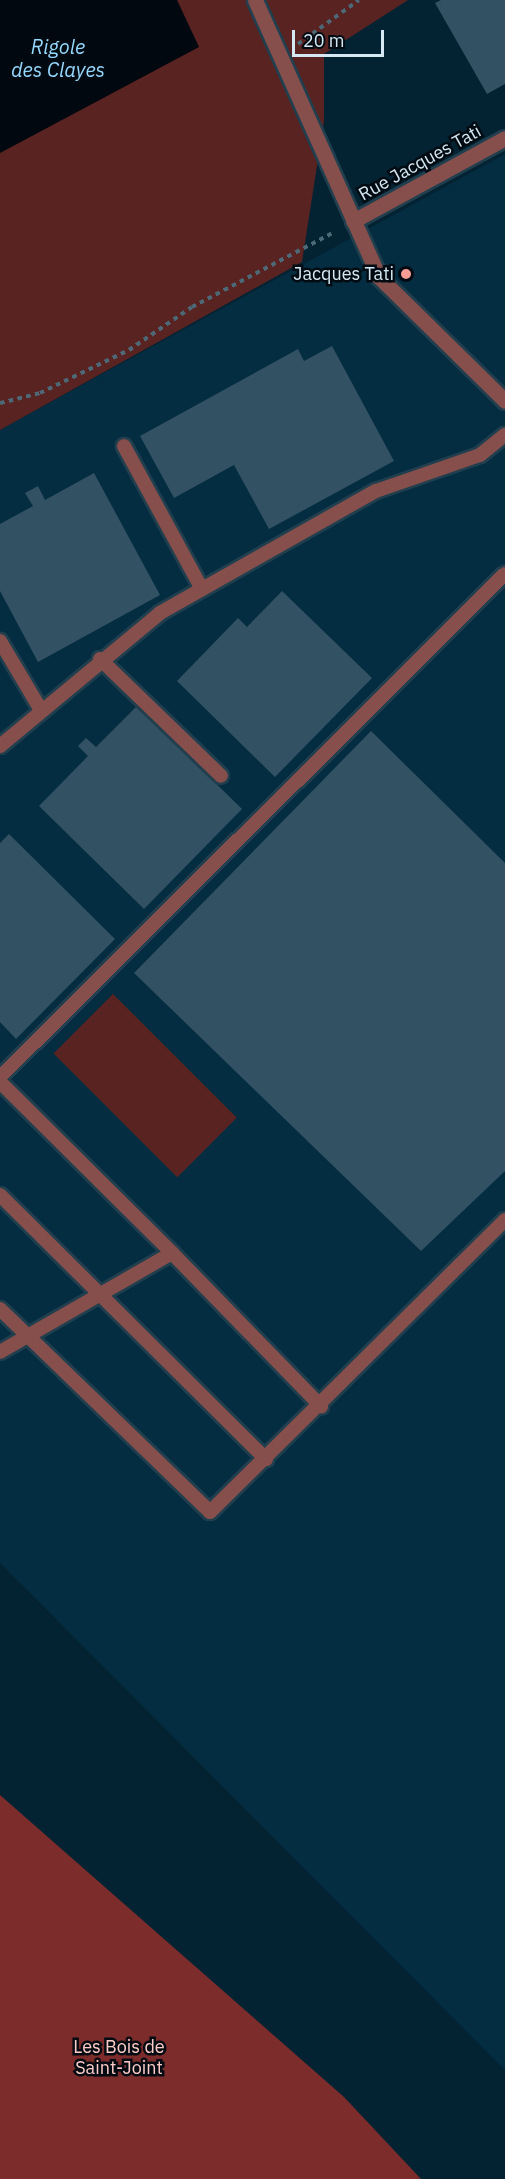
<!DOCTYPE html>
<html>
<head>
<meta charset="utf-8">
<style>
	body { margin:0 }
	#map { position:relative; width:505px; height:2179px; overflow:hidden; background:#032333; font-family:"IBM Plex Sans",sans-serif }
	div>[style] { position:absolute }
	[style*='--x'] { left:calc(var(--x)*1px); top:calc(var(--y)*1px); width:calc(var(--w)*1px); rotate:calc(var(--a)*1deg) }
	.built>* { inset:0; background:#042d41 }
	.green>* { inset:0; background:#582321; transform-origin:0 0 }
	.forest>* { inset:0; background:#7c2c2a }
	.water>* { inset:0; background:#01080f }
	.building>* { inset:0; background:#325163 }
	.path>* { height:4px; margin-top:-2px; transform-origin:0; background:repeating-linear-gradient(90deg,#4d6876 0 4.5px,transparent 0 9px) }
	.roads { filter:drop-shadow(2px 0 #213f4e) drop-shadow(-2px 0 #213f4e) drop-shadow(0 2px #213f4e) drop-shadow(0 -2px #213f4e) }
	.lane>* { height:14px; margin:-7px; padding:0 7px; transform-origin:7px; border-radius:7px; background:#874f4b }
	.street>* { height:15px; margin:-7.5px; padding:0 7.5px; transform-origin:7.5px; border-radius:7.5px; background:#874f4b }
	.dots>* { width:16px; height:16px; translate:-50% -50%; box-sizing:border-box; border:3px solid #020b12; border-radius:50% }
	span { translate:-50% -50%; white-space:nowrap; text-align:center; line-height:1.15; -webkit-text-stroke:5px #020b12; paint-order:stroke }
	.street-label { font-size:18px; color:#d6e8f3 }
	.poi-label { font-size:18px; color:#d6e8f3 }
	.right { translate:-100% -50%; text-align:right }
	.park-label { font-size:18px; color:#fecdc8 }
	.water-label { font-size:20px; color:#97d8ff; font-style:italic }
	.scale { position:absolute; left:292px; top:30px; width:92px; height:27px; box-sizing:border-box; border:3px solid #d6e8f3; border-top:0; padding-left:8px; font-size:18px; line-height:21px; white-space:nowrap; color:#d6e8f3; -webkit-text-stroke:4px #020b12; paint-order:stroke }
</style>
</head>
<body>
<div id="map">
	<div class="built">
		<i style="clip-path:polygon(505px 154px,505px 2070px,0 1563px,0 430px)"></i>
	</div>
	<div class="green">
		<i style="clip-path:polygon(0 0,408px 0,324px 54px,324px 121px,302px 262px,0 430px)"></i>
		<i style="left:113px;top:994px;width:175px;height:84px;rotate:45deg"></i>
	</div>
	<div class="forest">
		<i style="clip-path:polygon(0 1795px,344px 2097px,421px 2179px,0 2179px)"></i>
	</div>
	<div class="water">
		<i style="clip-path:polygon(0 0,177px 0,199px 47px,0 153px)"></i>
	</div>
	<div class="building">
		<i style="clip-path:polygon(441px 0,505px 0,505px 84px,487px 94px,435px 3px)"></i>
		<i style="clip-path:polygon(332px 346px,394px 461px,269px 529px,234px 465px,174px 498px,140px 436px,298px 349px,304px 361px)"></i>
		<i style="clip-path:polygon(94px 473px,160px 595px,38px 662px,0 591px,0 524px,33px 506px,25px 493px,38px 486px,45px 500px)"></i>
		<i style="clip-path:polygon(282px 591px,372px 678px,275px 777px,177px 681px,238px 618px,247px 627px)"></i>
		<i style="clip-path:polygon(137px 706px,242px 809px,144px 909px,39px 806px,88px 756px,78px 746px,86px 738px,96px 747px)"></i>
		<i style="clip-path:polygon(371px 731px,505px 863px,505px 1171px,421px 1251px,134px 973px)"></i>
		<i style="clip-path:polygon(9px 834px,115px 939px,16px 1039px,0 1022px,0 843px)"></i>
	</div>
	<div class="path">
		<i style="--x:298;--y:44;--w:75;--a:-35.8"></i>
		<i style="--x:0;--y:403;--w:41;--a:-14"></i>
		<i style="--x:40;--y:393;--w:99;--a:-25.8"></i>
		<i style="--x:129;--y:350;--w:76;--a:-34.3"></i>
		<i style="--x:192;--y:307;--w:161;--a:-27.8"></i>
	</div>
	<div class="roads">
		<div class="lane">
			<i style="--x:124;--y:446;--w:163;--a:61.4"></i>
			<i style="--x:0;--y:641;--w:80;--a:59.3"></i>
			<i style="--x:100;--y:659;--w:168;--a:44"></i>
			<i style="--x:0;--y:746;--w:208;--a:-39.7"></i>
			<i style="--x:160;--y:613;--w:248;--a:-29.5"></i>
			<i style="--x:376;--y:491;--w:110;--a:-19.1"></i>
			<i style="--x:480;--y:455;--w:32;--a:-39"></i>
			<i style="--x:0;--y:1077;--w:713;--a:-44.89"></i>
			<i style="--x:0;--y:1082;--w:243;--a:44.8"></i>
			<i style="--x:172;--y:1253;--w:198;--a:150.1"></i>
			<i style="--x:0;--y:1195;--w:375;--a:44.8"></i>
			<i style="--x:172;--y:1253;--w:214;--a:45.8"></i>
			<i style="--x:0;--y:1309;--w:292;--a:44"></i>
			<i style="--x:210;--y:1512;--w:415;--a:-44.7"></i>
		</div>
		<div class="street">
			<i style="--x:255;--y:0;--w:303;--a:65.9"></i>
			<i style="--x:379;--y:277;--w:177;--a:44.5"></i>
			<i style="--x:353;--y:221;--w:173;--a:-28.6"></i>
		</div>
	</div>
	<div class="dots">
		<i style="left:406px;top:274px;background:#f59c95"></i>
	</div>
	<div class="street-label">
		<span style="left:420px;top:163px;rotate:-29deg">Rue Jacques Tati</span>
	</div>
	<div class="poi-label">
		<span class="right" style="left:394px;top:274px">Jacques Tati</span>
	</div>
	<div class="park-label">
		<span style="left:119px;top:2058px">Les Bois de<br>Saint-Joint</span>
	</div>
	<div class="water-label">
		<span style="left:58px;top:58px">Rigole<br>des Clayes</span>
	</div>
	<div class="scale">20 m</div>
</div>
</body>
</html>
